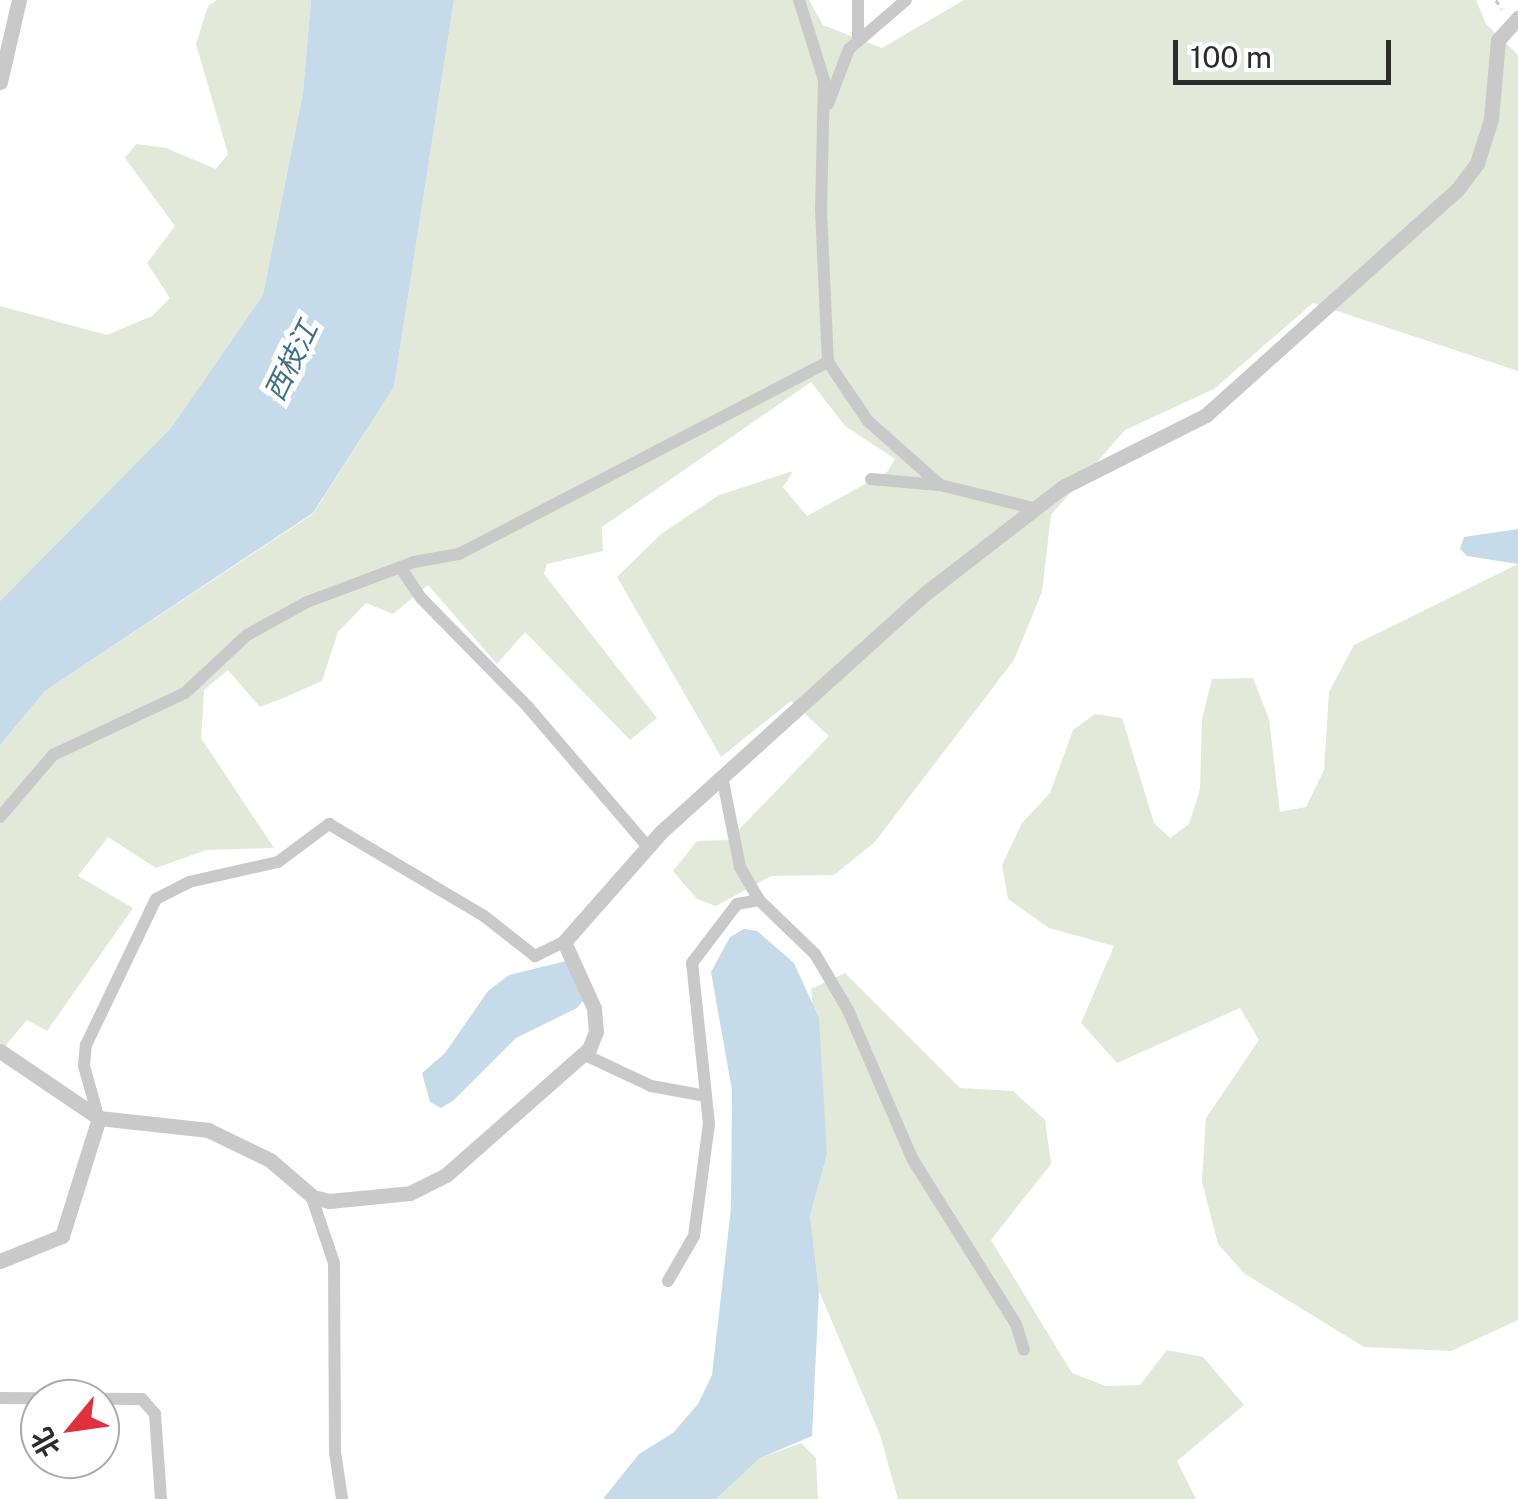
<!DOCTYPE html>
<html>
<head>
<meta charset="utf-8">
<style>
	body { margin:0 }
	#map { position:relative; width:1518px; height:1499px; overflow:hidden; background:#fff; font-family:"Public Sans","Noto Sans SC",sans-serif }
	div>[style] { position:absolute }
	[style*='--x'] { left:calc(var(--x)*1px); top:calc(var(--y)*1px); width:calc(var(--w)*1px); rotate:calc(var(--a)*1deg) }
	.green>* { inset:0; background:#e2e9d9 }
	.water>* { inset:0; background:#c5dbe9 }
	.path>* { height:2.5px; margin-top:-1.25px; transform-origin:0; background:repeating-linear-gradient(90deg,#c9c9c9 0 5px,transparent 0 10px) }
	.minor>* { height:12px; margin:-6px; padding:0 6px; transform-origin:6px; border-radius:6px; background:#c9c9c9 }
	.tertiary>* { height:15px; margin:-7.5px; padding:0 7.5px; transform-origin:7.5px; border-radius:7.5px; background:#c9c9c9 }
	span { translate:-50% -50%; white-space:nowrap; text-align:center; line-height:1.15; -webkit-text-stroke:10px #fff; paint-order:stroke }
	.water-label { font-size:28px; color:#3c6d8b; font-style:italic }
	.north { position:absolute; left:20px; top:1379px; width:100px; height:100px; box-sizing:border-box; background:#fff; border:2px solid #ababab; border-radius:50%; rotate:241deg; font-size:28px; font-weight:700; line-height:40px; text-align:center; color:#2c2c2c }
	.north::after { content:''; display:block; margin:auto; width:35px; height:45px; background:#e12f3d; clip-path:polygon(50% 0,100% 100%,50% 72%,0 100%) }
	.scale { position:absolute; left:1173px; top:40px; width:218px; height:45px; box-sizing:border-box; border:5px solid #2c2c2c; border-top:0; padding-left:12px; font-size:30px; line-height:35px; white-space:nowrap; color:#2c2c2c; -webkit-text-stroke:8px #fff; paint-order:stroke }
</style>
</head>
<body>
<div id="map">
	<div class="green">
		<i style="clip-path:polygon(217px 0,311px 0,303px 92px,263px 295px,171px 428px,0 601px,0 306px,107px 335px,152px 316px,170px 298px,147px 263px,175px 226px,125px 158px,136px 144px,166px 148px,216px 169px,228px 154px,196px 44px,208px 6px)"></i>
		<i style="clip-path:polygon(454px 0,809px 0,823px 25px,882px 48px,964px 0,1476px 0,1486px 24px,1518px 55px,1518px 371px,1313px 303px,1214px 389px,1125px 430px,1051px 515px,1042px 592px,1014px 660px,874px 843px,834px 875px,771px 876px,716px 906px,697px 899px,673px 871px,697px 841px,729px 840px,829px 736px,791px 701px,721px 757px,617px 577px,661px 534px,719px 495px,793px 471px,783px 487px,807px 516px,887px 472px,895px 459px,845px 426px,811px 382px,602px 527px,603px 551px,547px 564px,544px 574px,657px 718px,630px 740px,525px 632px,497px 664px,428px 585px,393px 614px,366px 603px,338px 632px,322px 681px,288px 696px,260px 707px,228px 670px,204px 690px,201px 738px,274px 848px,206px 850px,156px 868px,108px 837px,78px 876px,133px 908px,47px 1031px,27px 1020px,0 1052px,0 745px,45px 691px,313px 514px,394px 387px)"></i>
		<i style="clip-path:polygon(1518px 564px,1518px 1320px,1451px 1351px,1364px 1347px,1245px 1274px,1218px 1244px,1202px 1182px,1206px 1118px,1259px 1040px,1240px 1008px,1117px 1063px,1081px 1023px,1114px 946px,1049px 928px,1008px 899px,1002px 865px,1022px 823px,1050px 793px,1073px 730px,1095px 714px,1122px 718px,1154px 823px,1170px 838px,1189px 824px,1200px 789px,1202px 719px,1212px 679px,1253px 678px,1269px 719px,1280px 812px,1306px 807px,1324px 770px,1329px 692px,1354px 645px)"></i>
		<i style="clip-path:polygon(845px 973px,960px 1088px,1013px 1091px,1045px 1120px,1051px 1164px,991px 1240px,1072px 1373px,1106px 1386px,1140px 1385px,1167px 1350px,1203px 1357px,1244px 1405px,1177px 1461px,1196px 1499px,898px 1499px,880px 1435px,819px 1291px,810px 1215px,827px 1155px,811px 989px)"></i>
		<i style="clip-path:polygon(801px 1443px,816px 1458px,818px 1499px,716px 1499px,760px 1458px)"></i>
	</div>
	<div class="water">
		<i style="clip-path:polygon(311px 0,454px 0,394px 387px,313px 513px,45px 691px,0 745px,0 601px,171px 428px,263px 295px,303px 92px)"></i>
		<i style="clip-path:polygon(1518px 529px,1518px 564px,1467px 556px,1460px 549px,1464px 537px)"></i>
		<i style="clip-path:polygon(744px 929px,757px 931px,794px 963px,819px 1018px,827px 1155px,810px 1215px,819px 1291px,812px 1436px,760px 1458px,716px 1499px,603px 1499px,639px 1454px,673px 1433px,698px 1404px,712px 1375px,731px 1208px,732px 1090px,711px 972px,730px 937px)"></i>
		<i style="clip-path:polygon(566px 961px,583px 1001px,577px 1008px,516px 1038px,453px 1101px,441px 1108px,430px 1102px,422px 1073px,445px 1053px,488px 991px,509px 975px)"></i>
	</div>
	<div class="path">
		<i style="--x:1496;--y:0;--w:11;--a:56"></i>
	</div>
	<div class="minor">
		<i style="--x:799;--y:0;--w:84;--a:72.6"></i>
		<i style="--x:824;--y:80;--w:129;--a:91.3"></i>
		<i style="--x:821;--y:209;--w:153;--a:87.4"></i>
		<i style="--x:828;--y:362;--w:71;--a:55.9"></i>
		<i style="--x:868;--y:421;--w:96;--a:41.6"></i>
		<i style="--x:940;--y:485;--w:96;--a:13.9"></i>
		<i style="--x:858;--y:0;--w:39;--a:90"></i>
		<i style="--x:828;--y:104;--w:59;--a:-69.1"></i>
		<i style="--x:849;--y:49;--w:75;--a:-40.7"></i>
		<i style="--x:871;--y:479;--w:67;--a:5.1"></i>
		<i style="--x:400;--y:567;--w:37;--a:56"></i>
		<i style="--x:421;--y:598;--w:153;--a:45.5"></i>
		<i style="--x:528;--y:707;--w:184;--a:49.4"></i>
		<i style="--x:722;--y:776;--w:93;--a:78.8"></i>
		<i style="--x:740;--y:867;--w:38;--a:60"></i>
		<i style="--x:759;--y:900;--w:78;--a:44"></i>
		<i style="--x:815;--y:954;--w:65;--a:59.5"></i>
		<i style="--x:848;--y:1010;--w:163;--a:66.6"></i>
		<i style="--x:913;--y:1160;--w:194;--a:57.9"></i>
		<i style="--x:1016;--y:1324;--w:27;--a:73"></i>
		<i style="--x:0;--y:817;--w:82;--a:-49.5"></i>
		<i style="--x:53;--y:755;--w:146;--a:-25.2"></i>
		<i style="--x:185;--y:693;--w:85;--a:-43.1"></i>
		<i style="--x:247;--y:635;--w:68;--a:-28.8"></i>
		<i style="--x:307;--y:602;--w:114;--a:-20.5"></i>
		<i style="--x:414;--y:562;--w:46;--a:-10.1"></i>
		<i style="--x:459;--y:554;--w:416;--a:-27.5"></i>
		<i style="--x:583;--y:1054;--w:75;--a:25.2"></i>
		<i style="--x:651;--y:1086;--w:56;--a:10.3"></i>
		<i style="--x:98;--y:1116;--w:52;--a:-105.6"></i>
		<i style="--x:84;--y:1066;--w:21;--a:-85"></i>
		<i style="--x:86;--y:1045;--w:162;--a:-64.4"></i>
		<i style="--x:156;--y:899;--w:37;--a:-27"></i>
		<i style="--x:189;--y:882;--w:91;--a:-12.7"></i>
		<i style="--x:278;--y:862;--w:64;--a:-36.7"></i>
		<i style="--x:329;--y:824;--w:180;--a:30.7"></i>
		<i style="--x:484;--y:916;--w:65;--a:38.1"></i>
		<i style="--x:535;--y:956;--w:32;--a:-26"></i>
		<i style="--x:311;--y:1195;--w:72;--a:71.3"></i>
		<i style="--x:334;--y:1263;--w:189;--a:89.7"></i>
		<i style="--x:335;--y:1452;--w:48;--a:81.5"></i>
		<i style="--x:668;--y:1281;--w:52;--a:-60"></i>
		<i style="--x:694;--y:1236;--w:113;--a:-82.4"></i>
		<i style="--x:709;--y:1124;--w:162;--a:-96"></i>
		<i style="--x:692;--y:963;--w:74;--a:-52.7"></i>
		<i style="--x:737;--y:904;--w:22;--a:-10"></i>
		<i style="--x:0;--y:1398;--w:142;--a:0.4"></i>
		<i style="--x:142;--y:1399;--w:20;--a:49"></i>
		<i style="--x:155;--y:1414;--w:85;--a:86"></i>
	</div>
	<div class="tertiary">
		<i style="--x:0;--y:82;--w:84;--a:-77"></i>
		<i style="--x:0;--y:1051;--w:120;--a:34.1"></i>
		<i style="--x:0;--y:1261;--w:67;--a:-22"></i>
		<i style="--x:62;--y:1236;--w:124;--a:-72.6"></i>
		<i style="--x:99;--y:1118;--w:110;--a:6.3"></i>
		<i style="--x:208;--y:1130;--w:69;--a:25.8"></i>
		<i style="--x:270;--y:1160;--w:57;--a:40.7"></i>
		<i style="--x:313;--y:1197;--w:16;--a:14"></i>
		<i style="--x:329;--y:1201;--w:81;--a:-5.6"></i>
		<i style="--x:410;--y:1193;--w:40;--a:-26.6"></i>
		<i style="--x:446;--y:1175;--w:191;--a:-41.4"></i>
		<i style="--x:589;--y:1049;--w:18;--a:-68"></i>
		<i style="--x:596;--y:1032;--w:24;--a:-95"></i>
		<i style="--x:594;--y:1008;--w:72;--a:-114.4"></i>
		<i style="--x:564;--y:942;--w:147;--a:-48.6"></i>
		<i style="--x:661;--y:832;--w:358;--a:-42.1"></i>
		<i style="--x:927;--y:592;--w:172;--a:-37.7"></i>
		<i style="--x:1063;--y:487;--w:160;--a:-26.7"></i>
		<i style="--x:1206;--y:415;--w:337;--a:-41.9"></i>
		<i style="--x:1457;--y:190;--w:34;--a:-53"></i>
		<i style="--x:1477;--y:163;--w:46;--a:-72.3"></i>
		<i style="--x:1491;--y:119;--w:79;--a:-84.9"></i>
		<i style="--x:1498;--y:40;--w:30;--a:-48"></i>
	</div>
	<div class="water-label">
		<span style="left:291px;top:361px;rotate:-64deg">西枝江</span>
	</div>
	<div class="north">北</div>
	<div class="scale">100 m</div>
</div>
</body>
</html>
